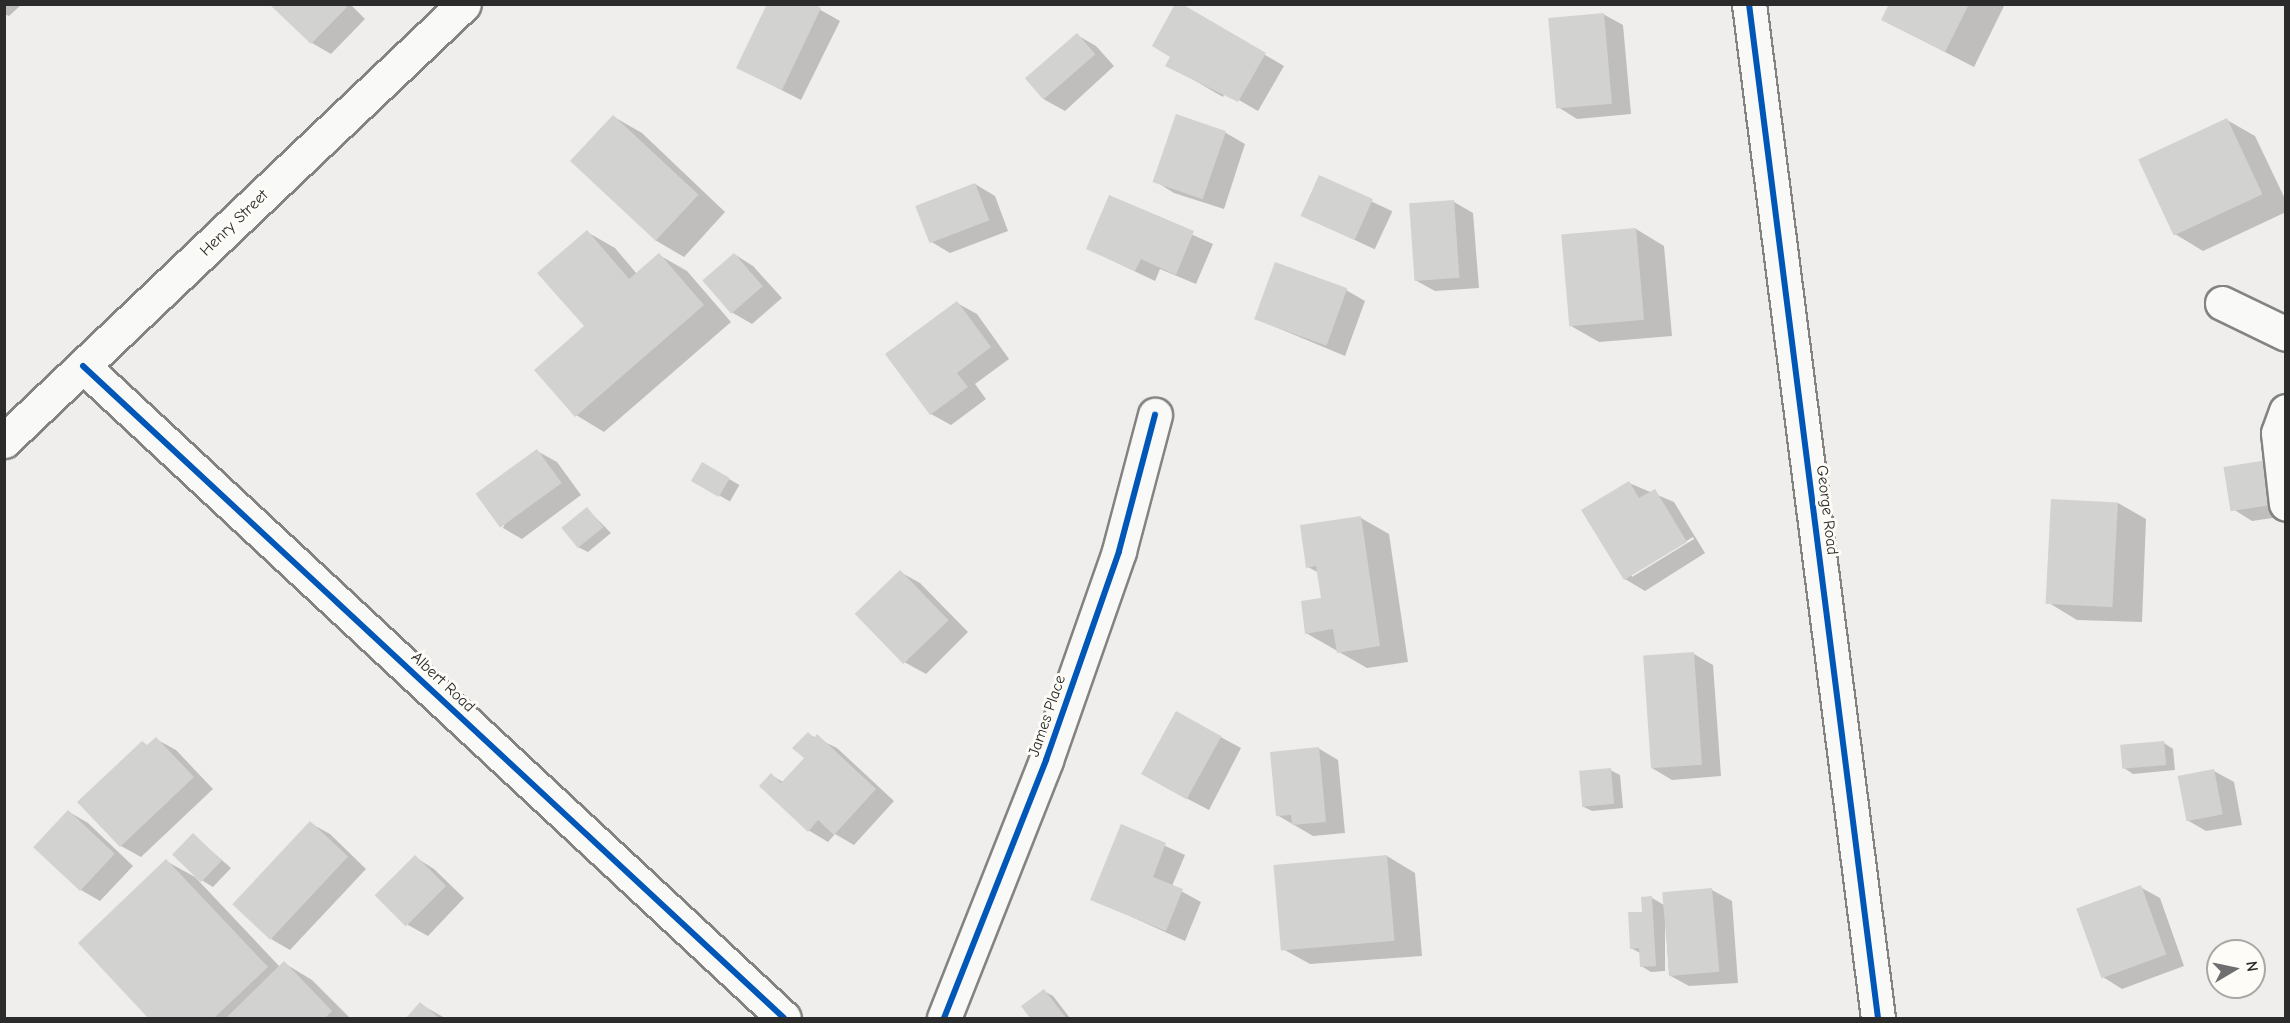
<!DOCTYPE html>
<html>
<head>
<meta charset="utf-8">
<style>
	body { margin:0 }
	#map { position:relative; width:2290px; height:1023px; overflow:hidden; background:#efeeec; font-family:"Comic Neue",sans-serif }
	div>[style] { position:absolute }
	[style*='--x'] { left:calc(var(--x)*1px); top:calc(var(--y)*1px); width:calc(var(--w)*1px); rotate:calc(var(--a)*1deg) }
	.shadow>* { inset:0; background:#0003; transform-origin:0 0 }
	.building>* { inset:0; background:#d2d2d0; transform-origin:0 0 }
	.roads { filter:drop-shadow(2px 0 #838382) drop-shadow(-2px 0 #838382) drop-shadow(0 2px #838382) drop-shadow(0 -2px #838382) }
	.street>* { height:33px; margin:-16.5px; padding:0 16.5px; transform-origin:16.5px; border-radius:16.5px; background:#f9f9f7 }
	.secondary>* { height:33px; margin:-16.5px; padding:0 16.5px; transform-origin:16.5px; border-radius:16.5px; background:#f9f9f7 }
	.cycleway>* { height:6px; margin:-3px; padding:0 3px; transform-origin:3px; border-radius:3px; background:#0057b8 }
	span { translate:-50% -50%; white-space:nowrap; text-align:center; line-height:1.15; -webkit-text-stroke:6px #fdfcf7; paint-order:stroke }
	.street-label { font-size:16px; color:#2b2b2b }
	.frame { position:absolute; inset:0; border:6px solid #2b2b2b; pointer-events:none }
	.north { position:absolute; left:2206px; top:939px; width:60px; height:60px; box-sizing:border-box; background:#fdfcf7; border:2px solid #a9a8a5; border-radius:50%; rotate:81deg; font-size:16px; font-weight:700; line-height:24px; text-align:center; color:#2b2b2b }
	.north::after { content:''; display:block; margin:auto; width:21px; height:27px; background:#706f6f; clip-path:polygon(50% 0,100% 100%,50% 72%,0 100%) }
</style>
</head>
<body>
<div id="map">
	<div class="shadow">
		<i style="clip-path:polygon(4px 4px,22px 4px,9px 16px,4px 14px)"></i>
		<i style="clip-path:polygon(271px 4px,350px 4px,365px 19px,331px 54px,312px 43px)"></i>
		<i style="clip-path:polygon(810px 4px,840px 21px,801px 100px,758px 78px)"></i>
		<i style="clip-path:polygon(1179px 4px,1284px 66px,1258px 111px,1225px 92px,1223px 97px,1168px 65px,1173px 56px)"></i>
		<i style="clip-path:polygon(1890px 4px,2005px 4px,1974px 67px,1883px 20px)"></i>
		<i style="clip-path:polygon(1603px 14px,1623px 25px,1631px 114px,1577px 119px,1558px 107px)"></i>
		<i style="clip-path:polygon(1077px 35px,1096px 46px,1114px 66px,1065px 111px,1045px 100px,1028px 80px)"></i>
		<i style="clip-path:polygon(1177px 116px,1226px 133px,1245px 144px,1224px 209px,1174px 193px,1155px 181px)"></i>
		<i style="clip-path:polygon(614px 117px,642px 133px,725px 212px,684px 257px,655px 240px)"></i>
		<i style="clip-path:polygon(2227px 120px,2255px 136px,2286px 201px,2286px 212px,2203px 251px,2175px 234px)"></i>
		<i style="left:1319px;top:177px;width:81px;height:42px;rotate:25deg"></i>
		<i style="clip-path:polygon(975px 184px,995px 196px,1008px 231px,950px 253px,930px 241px)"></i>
		<i style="clip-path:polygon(1109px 197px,1213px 244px,1196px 284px,1160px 269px,1155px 281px,1088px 249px)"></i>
		<i style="clip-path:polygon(1454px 202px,1473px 213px,1479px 288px,1435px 291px,1415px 280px)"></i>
		<i style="clip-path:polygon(1636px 229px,1664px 246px,1672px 336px,1599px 342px,1571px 326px)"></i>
		<i style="clip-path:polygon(587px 232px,615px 248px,637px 274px,659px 255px,687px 271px,731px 322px,604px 432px,576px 415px,586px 327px)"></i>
		<i style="clip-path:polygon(734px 254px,753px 266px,782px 298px,752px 324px,733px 313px,704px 280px)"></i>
		<i style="clip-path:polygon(1346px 290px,1365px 301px,1345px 356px,1256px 319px)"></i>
		<i style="clip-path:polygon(957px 303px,977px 314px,1009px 359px,975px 384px,986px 399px,951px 425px,931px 414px)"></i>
		<i style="clip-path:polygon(537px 451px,557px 462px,581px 495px,522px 539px,503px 528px)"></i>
		<i style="clip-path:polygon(2267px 461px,2286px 516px,2252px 521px,2233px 509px)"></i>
		<i style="left:703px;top:464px;width:42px;height:19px;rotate:30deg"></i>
		<i style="clip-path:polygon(evenodd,1629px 483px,1674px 502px,1705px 553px,1645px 591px,1625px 579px,1629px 483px,1693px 537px,1694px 539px,1632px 577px,1632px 574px,1693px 537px)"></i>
		<i style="clip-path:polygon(2118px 503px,2146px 519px,2142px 622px,2077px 620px,2049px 603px)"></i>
		<i style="clip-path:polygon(587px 509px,611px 533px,588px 552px,578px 547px)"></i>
		<i style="clip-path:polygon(1361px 518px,1389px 534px,1408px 662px,1367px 668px,1306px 633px,1323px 599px,1319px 573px,1308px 567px)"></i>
		<i style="clip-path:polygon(900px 572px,920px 583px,968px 632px,926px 674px,906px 663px,858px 615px)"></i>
		<i style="clip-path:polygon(1694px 654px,1713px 665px,1721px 776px,1672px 780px,1652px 768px)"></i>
		<i style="clip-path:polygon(1176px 713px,1241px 748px,1209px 810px,1163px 786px)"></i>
		<i style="clip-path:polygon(808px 734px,837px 748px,894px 801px,854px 845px,835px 834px,828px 842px,808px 830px,771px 775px,783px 782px,806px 758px)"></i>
		<i style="clip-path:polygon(156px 739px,176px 750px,213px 789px,141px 857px,121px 846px,79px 802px)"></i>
		<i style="clip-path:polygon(2164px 743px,2173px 749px,2175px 770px,2133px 774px,2124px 768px)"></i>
		<i style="clip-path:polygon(1318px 748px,1338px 760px,1345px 833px,1313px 836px,1277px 815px)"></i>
		<i style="clip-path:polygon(1610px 770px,1620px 775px,1623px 808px,1592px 811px,1582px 806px)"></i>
		<i style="clip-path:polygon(2214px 771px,2234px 782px,2242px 825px,2206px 831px,2187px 820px)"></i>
		<i style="clip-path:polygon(69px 812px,88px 823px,133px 866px,100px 901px,81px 890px)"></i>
		<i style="clip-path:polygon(310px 823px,330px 834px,366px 869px,290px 950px,271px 939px)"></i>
		<i style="clip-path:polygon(1122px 826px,1185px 855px,1172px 886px,1201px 902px,1185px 941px,1092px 899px)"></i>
		<i style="clip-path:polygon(193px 835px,231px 868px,213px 887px,203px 881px)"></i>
		<i style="clip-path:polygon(1387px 856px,1415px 873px,1422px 956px,1310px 964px,1281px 948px)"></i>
		<i style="clip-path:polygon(415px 857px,434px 869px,464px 898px,428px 936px,408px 925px)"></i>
		<i style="clip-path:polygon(166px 861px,195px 877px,280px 967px,284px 963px,312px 980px,350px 1018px,151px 1018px,80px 943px)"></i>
		<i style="clip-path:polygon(2140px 887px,2160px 898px,2184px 966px,2122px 989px,2103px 977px)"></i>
		<i style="clip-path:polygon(1712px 890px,1732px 901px,1738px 983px,1689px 986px,1669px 975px,1665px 912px,1665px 971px,1651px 972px,1641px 966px,1640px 953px,1631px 948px,1652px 898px,1664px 905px)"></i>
		<i style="clip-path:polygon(1044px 991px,1053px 996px,1070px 1018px,1032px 1018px,1023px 1006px)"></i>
		<i style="clip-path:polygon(420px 1004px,445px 1018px,408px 1018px)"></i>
	</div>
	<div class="building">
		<i style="clip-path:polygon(269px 4px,344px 4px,347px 7px,311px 44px)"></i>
		<i style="clip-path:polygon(767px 4px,814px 4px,821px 8px,782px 90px,736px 68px)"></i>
		<i style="clip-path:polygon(1175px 4px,1182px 4px,1266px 53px,1238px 102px,1165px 66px,1170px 57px,1152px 46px)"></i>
		<i style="clip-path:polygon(1889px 4px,1969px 4px,1945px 52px,1881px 20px)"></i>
		<i style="left:1604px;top:13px;width:91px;height:56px;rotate:85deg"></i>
		<i style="left:1077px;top:33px;width:28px;height:69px;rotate:49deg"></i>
		<i style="left:1176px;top:114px;width:53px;height:72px;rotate:19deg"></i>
		<i style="left:613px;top:115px;width:117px;height:63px;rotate:43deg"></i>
		<i style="left:2227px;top:118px;width:84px;height:98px;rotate:65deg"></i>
		<i style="left:1319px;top:175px;width:59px;height:45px;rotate:24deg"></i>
		<i style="left:975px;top:183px;width:40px;height:64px;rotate:69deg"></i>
		<i style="clip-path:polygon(1109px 195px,1194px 231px,1176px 275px,1141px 259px,1135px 271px,1086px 249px)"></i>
		<i style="left:1454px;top:200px;width:78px;height:45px;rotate:86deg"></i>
		<i style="left:1636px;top:228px;width:92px;height:75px;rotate:85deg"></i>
		<i style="clip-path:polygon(587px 230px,629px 279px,659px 253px,704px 305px,575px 417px,534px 370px,584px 326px,537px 273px)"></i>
		<i style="left:734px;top:253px;width:44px;height:42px;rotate:49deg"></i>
		<i style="left:1275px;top:262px;width:77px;height:61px;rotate:20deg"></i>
		<i style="clip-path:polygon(957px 301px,991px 347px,957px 373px,968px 387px,930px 415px,885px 354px)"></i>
		<i style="left:537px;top:449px;width:42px;height:76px;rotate:54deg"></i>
		<i style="left:2267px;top:460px;width:45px;height:44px;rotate:81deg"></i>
		<i style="left:702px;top:462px;width:32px;height:22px;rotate:30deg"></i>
		<i style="clip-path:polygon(1629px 481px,1639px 498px,1655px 489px,1687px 542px,1624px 580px,1581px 510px)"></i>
		<i style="left:2051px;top:499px;width:67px;height:105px;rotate:3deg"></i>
		<i style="left:587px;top:507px;width:26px;height:33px;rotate:51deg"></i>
		<i style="clip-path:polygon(1361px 516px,1380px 646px,1337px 653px,1333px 629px,1305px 634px,1301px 601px,1321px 598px,1316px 566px,1306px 568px,1300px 525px)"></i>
		<i style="left:900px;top:570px;width:70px;height:63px;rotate:46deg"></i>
		<i style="left:1694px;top:652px;width:113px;height:51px;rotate:86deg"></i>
		<i style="left:1176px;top:711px;width:52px;height:72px;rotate:29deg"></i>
		<i style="clip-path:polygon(808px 732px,814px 738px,817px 734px,876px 789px,834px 835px,818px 820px,808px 832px,759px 786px,771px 773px,781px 783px,804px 758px,792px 748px)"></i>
		<i style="clip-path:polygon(156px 737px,194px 777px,120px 847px,77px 802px,142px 741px,147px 745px)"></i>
		<i style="left:2164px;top:741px;width:24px;height:44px;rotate:85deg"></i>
		<i style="clip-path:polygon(1319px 747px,1326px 822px,1292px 825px,1291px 815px,1276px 816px,1270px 752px)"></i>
		<i style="left:1611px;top:768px;width:36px;height:32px;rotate:85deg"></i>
		<i style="left:2214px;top:769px;width:46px;height:37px;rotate:79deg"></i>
		<i style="left:68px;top:810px;width:64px;height:51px;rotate:43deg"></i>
		<i style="left:310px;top:821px;width:52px;height:114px;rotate:43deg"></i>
		<i style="clip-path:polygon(1121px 824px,1166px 843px,1153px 877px,1183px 889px,1166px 931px,1090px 900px)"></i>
		<i style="left:193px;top:833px;width:40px;height:30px;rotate:44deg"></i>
		<i style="left:415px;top:855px;width:44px;height:57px;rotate:45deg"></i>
		<i style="left:1387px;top:855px;width:86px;height:114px;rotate:85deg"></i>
		<i style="clip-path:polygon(166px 859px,268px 967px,214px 1018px,148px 1018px,78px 943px)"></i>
		<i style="left:2141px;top:885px;width:74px;height:69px;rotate:70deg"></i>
		<i style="left:1712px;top:888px;width:84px;height:50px;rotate:85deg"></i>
		<i style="clip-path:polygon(1652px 896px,1656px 966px,1640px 967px,1639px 948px,1630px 949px,1628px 912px,1642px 912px,1641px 897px)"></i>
		<i style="clip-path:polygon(284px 961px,332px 1011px,325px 1018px,226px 1018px)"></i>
		<i style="clip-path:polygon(1044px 989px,1066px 1018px,1030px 1018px,1021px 1006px)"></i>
		<i style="clip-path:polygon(420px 1002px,439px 1018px,406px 1018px)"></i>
	</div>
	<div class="roads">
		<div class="street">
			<i style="--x:1749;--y:4;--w:1022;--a:82.75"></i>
			<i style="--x:2222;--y:303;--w:71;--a:25.8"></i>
			<i style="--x:83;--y:366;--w:957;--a:42.93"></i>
			<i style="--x:2286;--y:411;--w:23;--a:110"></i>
			<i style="--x:2278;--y:433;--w:71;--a:83.6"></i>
			<i style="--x:944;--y:1018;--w:277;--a:-68.4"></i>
			<i style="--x:1046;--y:760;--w:221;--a:-70.7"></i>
			<i style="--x:1119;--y:551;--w:141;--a:-75.2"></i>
		</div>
		<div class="secondary">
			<i style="--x:4;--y:441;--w:634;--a:-43.53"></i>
		</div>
	</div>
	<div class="cycleway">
		<i style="--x:1749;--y:4;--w:1022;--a:82.75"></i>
		<i style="--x:83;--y:366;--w:957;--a:42.93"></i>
		<i style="--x:944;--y:1018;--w:277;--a:-68.4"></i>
		<i style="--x:1046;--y:760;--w:221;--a:-70.7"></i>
		<i style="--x:1119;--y:551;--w:141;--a:-75.2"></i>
	</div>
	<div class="street-label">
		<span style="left:234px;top:223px;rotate:-44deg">Henry Street</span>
		<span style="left:1827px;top:510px;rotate:83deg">George Road</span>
		<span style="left:443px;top:682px;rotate:43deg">Albert Road</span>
		<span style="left:1047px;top:716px;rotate:-71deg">James Place</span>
	</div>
	<div class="frame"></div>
	<div class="north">N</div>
</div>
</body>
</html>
